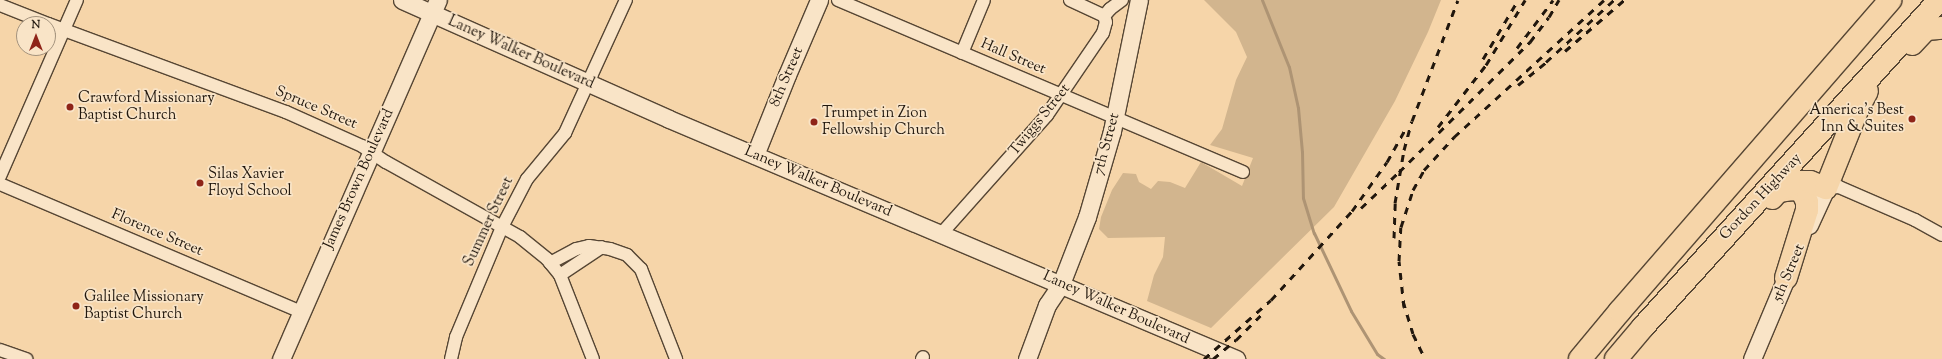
<!DOCTYPE html>
<html>
<head>
<meta charset="utf-8">
<style>
	body { margin:0 }
	#map { position:relative; width:1942px; height:359px; overflow:hidden; background:#f6d5a9; font-family:"Sorts Mill Goudy",serif }
	div>[style] { position:absolute }
	[style*='--x'] { left:calc(var(--x)*1px); top:calc(var(--y)*1px); width:calc(var(--w)*1px); rotate:calc(var(--a)*1deg) }
	.green>* { inset:0; background:#d2b58e }
	.stream>* { height:3px; margin:-1.5px; padding:0 1.5px; transform-origin:1.5px; border-radius:1.5px; background:#ae9474 }
	.roads { filter:drop-shadow(1px 0 #564634) drop-shadow(-1px 0 #564634) drop-shadow(0 1px #564634) drop-shadow(0 -1px #564634) }
	.street>* { height:12px; margin:-6px; padding:0 6px; transform-origin:6px; border-radius:6px; background:#f9e4c7 }
	.secondary>* { height:17px; margin:-8.5px; padding:0 8.5px; transform-origin:8.5px; border-radius:8.5px; background:#f9e4c7 }
	.highway>* { height:22px; margin:-11px; padding:0 11px; transform-origin:11px; border-radius:11px; background:#f6d5a9 }
	.rail>* { height:3px; margin-top:-1.5px; transform-origin:0; background:repeating-linear-gradient(90deg,#21170d 0 7px,transparent 0 14px) }
	.dots>* { width:11px; height:11px; translate:-50% -50%; box-sizing:border-box; border:2px solid #f9e4c7; border-radius:50% }
	span { translate:-50% -50%; white-space:nowrap; text-align:center; line-height:1.15; -webkit-text-stroke:3.5px #f9e4c7; paint-order:stroke }
	.street-label { font-size:15px; color:#21170d }
	.poi-label { font-size:15px; color:#21170d }
	.left { translate:0 -50%; text-align:left }
	.right { translate:-100% -50%; text-align:right }
	.north { position:absolute; left:16px; top:16px; width:40px; height:40px; box-sizing:border-box; background:#f9e4c7; border:1px solid #a3927d; border-radius:50%; rotate:0deg; font-size:11px; font-weight:700; line-height:16px; text-align:center; color:#21170d }
	.north::after { content:''; display:block; margin:auto; width:14px; height:18px; background:#8f2418; clip-path:polygon(50% 0,100% 100%,50% 72%,0 100%) }
</style>
</head>
<body>
<div id="map">
	<div class="green">
		<i style="clip-path:polygon(1204px 0,1441px 0,1428px 32px,1395px 101px,1334px 207px,1211px 328px,1147px 301px,1154px 275px,1163px 257px,1165px 237px,1108px 238px,1099px 229px,1101px 217px,1112px 190px,1123px 173px,1136px 174px,1139px 182px,1151px 189px,1158px 181px,1170px 182px,1185px 188px,1201px 162px,1242px 186px,1253px 158px,1210px 145px,1222px 129px,1236px 80px,1247px 57px,1236px 32px)"></i>
	</div>
	<div class="stream">
		<i style="--x:1262;--y:0;--w:72;--a:68.1"></i>
		<i style="--x:1289;--y:67;--w:42;--a:77.6"></i>
		<i style="--x:1298;--y:108;--w:44;--a:84.8"></i>
		<i style="--x:1302;--y:152;--w:46;--a:88.8"></i>
		<i style="--x:1303;--y:198;--w:37;--a:73"></i>
		<i style="--x:1314;--y:233;--w:86;--a:64.6"></i>
		<i style="--x:1351;--y:311;--w:50;--a:58.8"></i>
		<i style="--x:1377;--y:354;--w:9;--a:36"></i>
	</div>
	<div class="roads">
		<div class="street">
			<i style="--x:838;--y:0;--w:440;--a:23"></i>
			<i style="--x:1070;--y:0;--w:38;--a:25"></i>
			<i style="--x:0;--y:5;--w:52;--a:21.6"></i>
			<i style="--x:1104;--y:16;--w:9;--a:-49"></i>
			<i style="--x:1110;--y:9;--w:15;--a:-37"></i>
			<i style="--x:48;--y:24;--w:254;--a:20.3"></i>
			<i style="--x:286;--y:112;--w:83;--a:24.1"></i>
			<i style="--x:362;--y:146;--w:29;--a:34"></i>
			<i style="--x:386;--y:162;--w:154;--a:29.2"></i>
			<i style="--x:520;--y:237;--w:35;--a:39"></i>
			<i style="--x:547;--y:259;--w:21;--a:51"></i>
			<i style="--x:560;--y:275;--w:90;--a:68.6"></i>
			<i style="--x:962;--y:53;--w:57;--a:-67.5"></i>
			<i style="--x:0;--y:176;--w:192;--a:-66.4"></i>
			<i style="--x:0;--y:184;--w:328;--a:23"></i>
			<i style="--x:1826;--y:188;--w:13;--a:-4"></i>
			<i style="--x:1839;--y:187;--w:83;--a:23.5"></i>
			<i style="--x:1915;--y:220;--w:31;--a:29"></i>
			<i style="--x:942;--y:233;--w:158;--a:-48.3"></i>
			<i style="--x:1047;--y:115;--w:99;--a:-55.7"></i>
			<i style="--x:1103;--y:33;--w:11;--a:-75"></i>
			<i style="--x:1106;--y:22;--w:6;--a:-108"></i>
			<i style="--x:550;--y:263;--w:30;--a:-28"></i>
			<i style="--x:576;--y:249;--w:13;--a:-13"></i>
			<i style="--x:589;--y:246;--w:21;--a:8"></i>
			<i style="--x:610;--y:249;--w:18;--a:19"></i>
			<i style="--x:627;--y:255;--w:20;--a:45"></i>
			<i style="--x:641;--y:269;--w:97;--a:68.7"></i>
			<i style="--x:560;--y:275;--w:50;--a:-33.7"></i>
			<i style="--x:0;--y:350;--w:28;--a:19"></i>
			<i style="--x:451;--y:359;--w:23;--a:-77"></i>
			<i style="--x:456;--y:337;--w:119;--a:-67.3"></i>
			<i style="--x:502;--y:227;--w:54;--a:-62.5"></i>
			<i style="--x:527;--y:179;--w:60;--a:-50.4"></i>
			<i style="--x:565;--y:133;--w:146;--a:-65.4"></i>
			<i style="--x:922;--y:359;--w:2;--a:-63"></i>
		</div>
		<div class="secondary">
			<i style="--x:402;--y:0;--w:292;--a:24"></i>
			<i style="--x:669;--y:119;--w:616;--a:22.94"></i>
			<i style="--x:755;--y:155;--w:86;--a:-68.2"></i>
			<i style="--x:787;--y:75;--w:82;--a:-66.9"></i>
			<i style="--x:1809;--y:225;--w:41;--a:-65.3"></i>
			<i style="--x:281;--y:359;--w:392;--a:-66.4"></i>
			<i style="--x:1027;--y:359;--w:58;--a:-69.7"></i>
			<i style="--x:1047;--y:305;--w:25;--a:-56"></i>
			<i style="--x:1061;--y:284;--w:72;--a:-68.8"></i>
			<i style="--x:1087;--y:217;--w:90;--a:-73.8"></i>
			<i style="--x:1112;--y:131;--w:134;--a:-78.4"></i>
			<i style="--x:1752;--y:359;--w:101;--a:-67.2"></i>
		</div>
		<div class="highway">
			<i style="--x:1912;--y:44;--w:21;--a:-47"></i>
			<i style="--x:1926;--y:29;--w:16;--a:-4"></i>
			<i style="--x:1780;--y:191;--w:12;--a:-9"></i>
			<i style="--x:1792;--y:189;--w:7;--a:8"></i>
			<i style="--x:1799;--y:190;--w:5;--a:37"></i>
			<i style="--x:1803;--y:193;--w:10;--a:66"></i>
			<i style="--x:1807;--y:202;--w:8;--a:90"></i>
			<i style="--x:1807;--y:210;--w:71;--a:107.2"></i>
			<i style="--x:1772;--y:198;--w:9;--a:-49"></i>
			<i style="--x:1778;--y:191;--w:19;--a:-28"></i>
			<i style="--x:1795;--y:182;--w:15;--a:0"></i>
			<i style="--x:1810;--y:182;--w:17;--a:21"></i>
			<i style="--x:1826;--y:188;--w:86;--a:-68.2"></i>
			<i style="--x:1858;--y:108;--w:19;--a:-62"></i>
			<i style="--x:1580;--y:359;--w:62;--a:-50.2"></i>
			<i style="--x:1620;--y:311;--w:412;--a:-49"></i>
			<i style="--x:1616;--y:359;--w:42;--a:-49.8"></i>
			<i style="--x:1643;--y:327;--w:442;--a:-47.8"></i>
		</div>
	</div>
	<div class="rail">
		<i style="--x:1517;--y:48;--w:60;--a:-53.1"></i>
		<i style="--x:1565;--y:51;--w:78;--a:-40.8"></i>
		<i style="--x:1483;--y:59;--w:69;--a:-59.3"></i>
		<i style="--x:1518;--y:85;--w:36;--a:-39"></i>
		<i style="--x:1546;--y:62;--w:92;--a:-42.4"></i>
		<i style="--x:1438;--y:127;--w:78;--a:-52.3"></i>
		<i style="--x:1486;--y:65;--w:76;--a:-59"></i>
		<i style="--x:1361;--y:208;--w:52;--a:-43.5"></i>
		<i style="--x:1399;--y:172;--w:185;--a:-44.8"></i>
		<i style="--x:1530;--y:42;--w:31;--a:-53"></i>
		<i style="--x:1549;--y:17;--w:20;--a:-60"></i>
		<i style="--x:1394;--y:238;--w:35;--a:-88"></i>
		<i style="--x:1395;--y:203;--w:54;--a:-80.4"></i>
		<i style="--x:1404;--y:150;--w:30;--a:-75"></i>
		<i style="--x:1412;--y:121;--w:129;--a:-69.2"></i>
		<i style="--x:1403;--y:301;--w:34;--a:73"></i>
		<i style="--x:1413;--y:334;--w:28;--a:64"></i>
		<i style="--x:1404;--y:307;--w:46;--a:-96.2"></i>
		<i style="--x:1399;--y:261;--w:34;--a:-87"></i>
		<i style="--x:1401;--y:227;--w:39;--a:-72"></i>
		<i style="--x:1413;--y:190;--w:23;--a:-61"></i>
		<i style="--x:1424;--y:170;--w:45;--a:-47.7"></i>
		<i style="--x:1454;--y:137;--w:203;--a:-42.4"></i>
		<i style="--x:1204;--y:359;--w:89;--a:-41.4"></i>
		<i style="--x:1271;--y:300;--w:120;--a:-47.7"></i>
		<i style="--x:1352;--y:211;--w:60;--a:-54.5"></i>
		<i style="--x:1387;--y:162;--w:41;--a:-60.9"></i>
		<i style="--x:1213;--y:359;--w:30;--a:-40"></i>
		<i style="--x:1236;--y:340;--w:35;--a:-45"></i>
	</div>
	<div class="dots">
		<i style="left:70px;top:107px;background:#8f2418"></i>
		<i style="left:1912px;top:119px;background:#8f2418"></i>
		<i style="left:814px;top:122px;background:#8f2418"></i>
		<i style="left:200px;top:183px;background:#8f2418"></i>
		<i style="left:76px;top:306px;background:#8f2418"></i>
	</div>
	<div class="street-label">
		<span style="left:521px;top:53px;rotate:24deg">Laney Walker Boulevard</span>
		<span style="left:1013px;top:57px;rotate:23deg">Hall Street</span>
		<span style="left:787px;top:77px;rotate:-67deg">8th Street</span>
		<span style="left:316px;top:108px;rotate:23deg">Spruce Street</span>
		<span style="left:1040px;top:120px;rotate:-51deg">Twiggs Street</span>
		<span style="left:1107px;top:144px;rotate:-75deg">7th Street</span>
		<span style="left:359px;top:179px;rotate:-66deg">James Brown Boulevard</span>
		<span style="left:818px;top:182px;rotate:23deg">Laney Walker Boulevard</span>
		<span style="left:1761px;top:197px;rotate:-47deg">Gordon Highway</span>
		<span style="left:489px;top:222px;rotate:-65deg">Summer Street</span>
		<span style="left:157px;top:233px;rotate:23deg">Florence Street</span>
		<span style="left:1789px;top:273px;rotate:-67deg">5th Street</span>
		<span style="left:1116px;top:308px;rotate:24deg">Laney Walker Boulevard</span>
	</div>
	<div class="poi-label">
		<span class="left" style="left:78px;top:107px">Crawford Missionary<br>Baptist Church</span>
		<span class="right" style="left:1904px;top:119px">America's Best<br>Inn &amp; Suites</span>
		<span class="left" style="left:822px;top:122px">Trumpet in Zion<br>Fellowship Church</span>
		<span class="left" style="left:208px;top:183px">Silas Xavier<br>Floyd School</span>
		<span class="left" style="left:84px;top:306px">Galilee Missionary<br>Baptist Church</span>
	</div>
	<div class="north">N</div>
</div>
</body>
</html>
